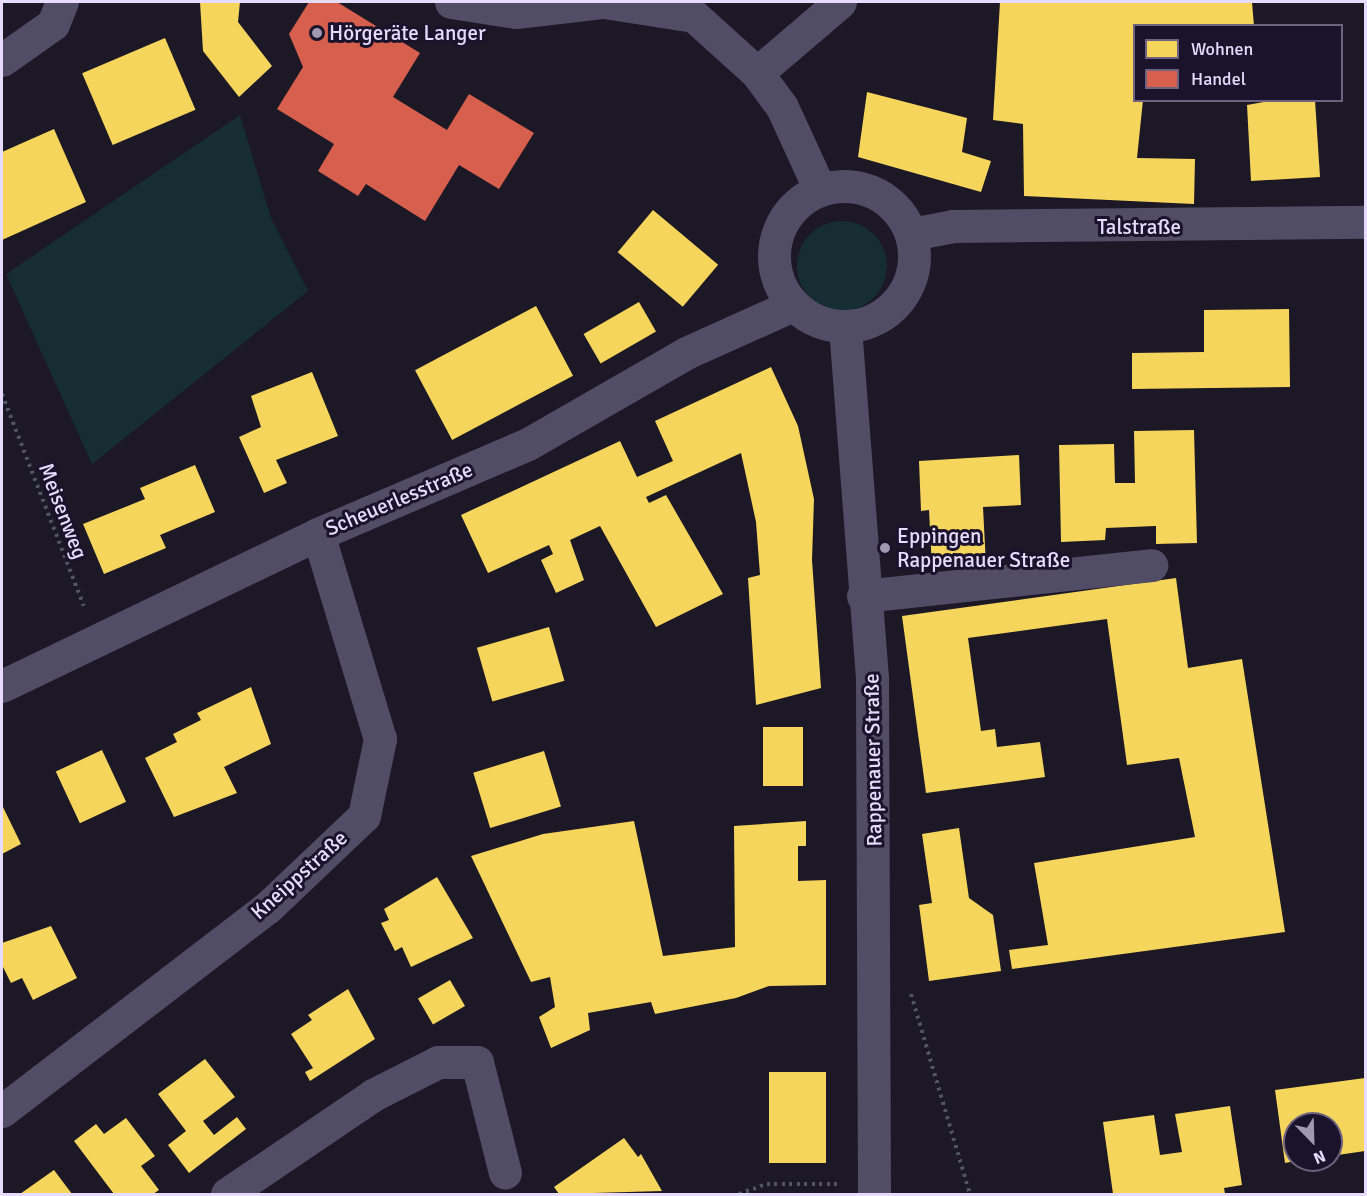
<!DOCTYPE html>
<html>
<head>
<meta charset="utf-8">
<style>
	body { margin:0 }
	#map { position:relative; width:1367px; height:1196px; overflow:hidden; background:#1c1825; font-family:Signika,sans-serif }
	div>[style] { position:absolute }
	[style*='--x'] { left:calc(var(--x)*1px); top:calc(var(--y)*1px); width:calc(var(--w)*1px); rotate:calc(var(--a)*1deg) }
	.green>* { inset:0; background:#162d33 }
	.round { border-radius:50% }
	.homes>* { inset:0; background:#f6d55c; transform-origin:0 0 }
	.shops>* { inset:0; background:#d6604d }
	.path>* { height:4px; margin-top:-2px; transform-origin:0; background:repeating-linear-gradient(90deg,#4e5666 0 3px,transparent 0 7.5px) }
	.minor>* { height:33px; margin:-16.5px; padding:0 16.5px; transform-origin:16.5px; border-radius:16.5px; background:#524d66 }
	.minor>.ring { margin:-16.5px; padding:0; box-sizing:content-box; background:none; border:33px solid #524d66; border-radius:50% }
	.dots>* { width:16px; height:16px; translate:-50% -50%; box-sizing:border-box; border:3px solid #1b122b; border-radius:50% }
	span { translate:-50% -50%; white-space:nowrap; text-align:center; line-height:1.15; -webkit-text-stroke:6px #1b122b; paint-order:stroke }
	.poi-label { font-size:21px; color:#e7dcff }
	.left { translate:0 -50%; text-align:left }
	.street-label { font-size:21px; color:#e7dcff }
	.frame { position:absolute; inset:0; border:3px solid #e7dcff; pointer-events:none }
	.legend { position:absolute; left:1133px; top:24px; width:210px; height:78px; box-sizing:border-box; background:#1b122b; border:2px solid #6d6380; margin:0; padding:8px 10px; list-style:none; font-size:18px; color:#e7dcff }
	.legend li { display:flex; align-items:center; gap:12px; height:30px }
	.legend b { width:30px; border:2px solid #6d6380 }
	.north { position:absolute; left:1283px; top:1112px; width:60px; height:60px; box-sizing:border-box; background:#1b122b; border:2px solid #6d6380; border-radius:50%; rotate:157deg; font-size:16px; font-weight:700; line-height:24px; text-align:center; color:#e7dcff }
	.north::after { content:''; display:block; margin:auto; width:21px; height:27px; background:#a097b3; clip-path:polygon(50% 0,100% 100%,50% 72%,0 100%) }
</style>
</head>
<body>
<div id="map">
	<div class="green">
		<i style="clip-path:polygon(240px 115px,271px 218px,308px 291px,92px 464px,6px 274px)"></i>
		<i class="round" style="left:797px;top:221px;width:90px;height:90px"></i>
	</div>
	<div class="homes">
		<i style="clip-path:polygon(200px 2px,240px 2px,238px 22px,272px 66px,239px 97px,203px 51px)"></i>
		<i style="clip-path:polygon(1000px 2px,1252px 2px,1254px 26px,1134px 26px,1134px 100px,1143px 100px,1137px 158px,1195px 159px,1194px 204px,1024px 196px,1023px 124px,993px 120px)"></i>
		<i style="left:165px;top:38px;width:78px;height:90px;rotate:67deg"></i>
		<i style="clip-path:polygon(867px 92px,967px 118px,962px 152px,991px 161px,981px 192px,858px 157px)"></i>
		<i style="clip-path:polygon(1275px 100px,1315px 100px,1320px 177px,1251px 181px,1247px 105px)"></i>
		<i style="clip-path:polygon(54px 129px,86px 202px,2px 240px,2px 152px)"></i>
		<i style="left:653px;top:210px;width:85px;height:55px;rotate:40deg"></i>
		<i style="left:639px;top:302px;width:34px;height:64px;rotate:60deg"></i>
		<i style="left:536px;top:306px;width:79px;height:137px;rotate:62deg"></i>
		<i style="clip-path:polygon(1289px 309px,1290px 387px,1132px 389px,1132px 353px,1204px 352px,1204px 310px)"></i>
		<i style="clip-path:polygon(771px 367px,798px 426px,814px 499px,812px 560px,821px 688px,756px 705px,748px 578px,760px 575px,756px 522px,741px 453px,646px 497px,649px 503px,666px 495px,723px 594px,656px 627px,600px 526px,570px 540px,584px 580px,556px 593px,541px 560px,553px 554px,549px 545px,488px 573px,461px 515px,620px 441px,637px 477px,673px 461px,655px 421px)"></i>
		<i style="clip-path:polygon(312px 372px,338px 436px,276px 460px,287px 483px,264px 493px,239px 437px,261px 427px,251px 396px)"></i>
		<i style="clip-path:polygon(1194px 430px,1197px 543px,1156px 544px,1156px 526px,1106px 528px,1105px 540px,1061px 542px,1059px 445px,1114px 444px,1115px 483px,1135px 483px,1134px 431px)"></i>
		<i style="clip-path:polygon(1019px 455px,1021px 505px,983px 507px,986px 565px,932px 568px,929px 510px,921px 511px,919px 461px)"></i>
		<i style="clip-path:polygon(195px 465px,215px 512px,160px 535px,166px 548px,104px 574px,83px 524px,145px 499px,140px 488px)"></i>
		<i style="clip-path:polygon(1176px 578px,1188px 668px,1242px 659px,1285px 932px,1012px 969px,1009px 950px,1048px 945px,1034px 863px,1195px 837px,1179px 758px,1127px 765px,1107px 619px,968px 638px,981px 731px,995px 729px,997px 747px,1040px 742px,1045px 777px,926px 793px,902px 616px)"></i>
		<i style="left:549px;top:627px;width:56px;height:75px;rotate:74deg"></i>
		<i style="clip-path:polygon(251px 687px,271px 744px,224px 767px,237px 793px,174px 817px,145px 758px,177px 742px,173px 734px,201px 720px,197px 713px)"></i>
		<i style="left:763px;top:727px;width:40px;height:59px"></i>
		<i style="left:102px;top:750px;width:57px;height:51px;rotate:65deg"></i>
		<i style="left:544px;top:751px;width:58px;height:74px;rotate:73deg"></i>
		<i style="clip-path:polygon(2px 805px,21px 844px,2px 854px)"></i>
		<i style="clip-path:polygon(634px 821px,663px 956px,735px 947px,734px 826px,806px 821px,806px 846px,798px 846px,798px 881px,826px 880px,826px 985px,769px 986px,736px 998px,655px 1014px,651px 1002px,588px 1013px,590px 1030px,551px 1048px,539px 1017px,555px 1007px,550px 977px,531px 982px,471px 856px,543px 834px)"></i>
		<i style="clip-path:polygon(959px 828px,969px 898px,993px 915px,1001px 971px,929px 981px,919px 905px,932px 903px,922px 834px)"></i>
		<i style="clip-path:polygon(437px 877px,473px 938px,411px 967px,402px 947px,395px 951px,381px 923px,389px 920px,384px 909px)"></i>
		<i style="clip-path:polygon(51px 926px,77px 978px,33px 1000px,22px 978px,11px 983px,2px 965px,2px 943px)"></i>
		<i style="left:450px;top:980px;width:30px;height:37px;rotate:60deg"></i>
		<i style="clip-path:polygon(348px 989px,375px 1039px,310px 1081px,305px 1072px,313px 1068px,291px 1034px,312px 1020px,308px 1015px)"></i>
		<i style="clip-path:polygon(205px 1059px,235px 1097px,203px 1121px,214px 1135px,237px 1117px,246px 1129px,189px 1173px,168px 1145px,186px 1131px,158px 1094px)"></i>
		<i style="left:826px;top:1072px;width:91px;height:57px;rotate:90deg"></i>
		<i style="clip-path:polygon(1365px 1078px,1365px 1151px,1331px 1156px,1331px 1124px,1295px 1124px,1295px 1161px,1285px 1163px,1275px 1090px)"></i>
		<i style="clip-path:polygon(1230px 1106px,1242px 1185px,1224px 1188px,1225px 1194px,1113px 1194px,1103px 1122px,1154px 1115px,1160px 1155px,1182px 1152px,1175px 1114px)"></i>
		<i style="clip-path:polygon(126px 1118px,155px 1156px,141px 1166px,159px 1190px,153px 1194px,114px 1194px,74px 1141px,96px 1124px,104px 1134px)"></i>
		<i style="clip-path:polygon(624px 1138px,638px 1157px,641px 1154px,662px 1191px,559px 1194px,554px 1187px)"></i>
		<i style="clip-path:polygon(54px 1170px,72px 1194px,20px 1194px)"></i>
	</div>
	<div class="shops">
		<i style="clip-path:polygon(309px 2px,337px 2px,420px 53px,393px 97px,447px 130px,469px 94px,534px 133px,499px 189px,459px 165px,425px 221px,366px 184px,358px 196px,318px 171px,334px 144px,277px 109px,303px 67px,289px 34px)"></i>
	</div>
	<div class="path">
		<i style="--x:2;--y:394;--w:227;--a:68.9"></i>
		<i style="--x:911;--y:994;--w:209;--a:73.6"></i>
		<i style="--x:739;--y:1194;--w:30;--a:-20"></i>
		<i style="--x:767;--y:1184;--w:71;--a:0"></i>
	</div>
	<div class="minor">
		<i style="--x:451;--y:2;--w:66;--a:8.7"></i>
		<i style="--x:516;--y:12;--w:88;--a:-6.6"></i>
		<i style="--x:604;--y:2;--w:91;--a:8.8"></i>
		<i style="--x:694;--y:16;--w:85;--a:42.1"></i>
		<i style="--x:757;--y:73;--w:42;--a:53.7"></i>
		<i style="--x:782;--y:107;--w:91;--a:65.4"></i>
		<i style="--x:2;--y:60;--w:62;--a:-35.2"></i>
		<i style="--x:53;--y:24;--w:24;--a:-68"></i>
		<i style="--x:757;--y:73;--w:109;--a:-40.5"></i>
		<i class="ring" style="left:774px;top:186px;width:107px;height:107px"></i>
		<i style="--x:912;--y:234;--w:42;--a:-11"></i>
		<i style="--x:953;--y:226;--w:413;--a:-0.6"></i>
		<i style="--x:845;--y:327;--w:353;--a:85.6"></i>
		<i style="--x:872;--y:679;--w:515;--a:89.78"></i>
		<i style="--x:863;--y:596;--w:290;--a:-6.1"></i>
		<i style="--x:2;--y:686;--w:351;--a:-25.7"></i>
		<i style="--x:318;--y:534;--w:228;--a:-23.2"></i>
		<i style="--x:528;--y:444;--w:182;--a:-29.9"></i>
		<i style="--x:686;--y:353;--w:117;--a:-24.2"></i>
		<i style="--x:2;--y:1111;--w:335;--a:-37.5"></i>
		<i style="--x:268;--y:907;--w:132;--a:-43.5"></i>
		<i style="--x:364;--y:816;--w:79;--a:-78.3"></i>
		<i style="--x:380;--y:739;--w:214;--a:-106.8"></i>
		<i style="--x:227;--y:1194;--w:176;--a:-34.1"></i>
		<i style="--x:373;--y:1095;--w:73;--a:-26.9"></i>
		<i style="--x:438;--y:1062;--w:39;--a:0"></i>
		<i style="--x:477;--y:1062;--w:114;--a:75.8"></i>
	</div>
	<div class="dots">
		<i style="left:317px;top:33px;background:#a097b3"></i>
		<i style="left:885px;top:548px;background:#a097b3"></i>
	</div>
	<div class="poi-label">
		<span class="left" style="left:329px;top:33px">Hörgeräte Langer</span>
		<span class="left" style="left:897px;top:548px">Eppingen<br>Rappenauer Straße</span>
	</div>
	<div class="street-label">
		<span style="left:1139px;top:227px">Talstraße</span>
		<span style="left:399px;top:499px;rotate:-23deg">Scheuerlesstraße</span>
		<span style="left:63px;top:511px;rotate:69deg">Meisenweg</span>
		<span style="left:873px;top:760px;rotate:-91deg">Rappenauer Straße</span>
		<span style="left:299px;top:875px;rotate:-42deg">Kneippstraße</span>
	</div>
	<div class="frame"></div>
	<ul class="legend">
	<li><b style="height:16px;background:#f6d55c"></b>Wohnen</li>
	<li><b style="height:16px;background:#d6604d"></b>Handel</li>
	</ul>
	<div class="north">N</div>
</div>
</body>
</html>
